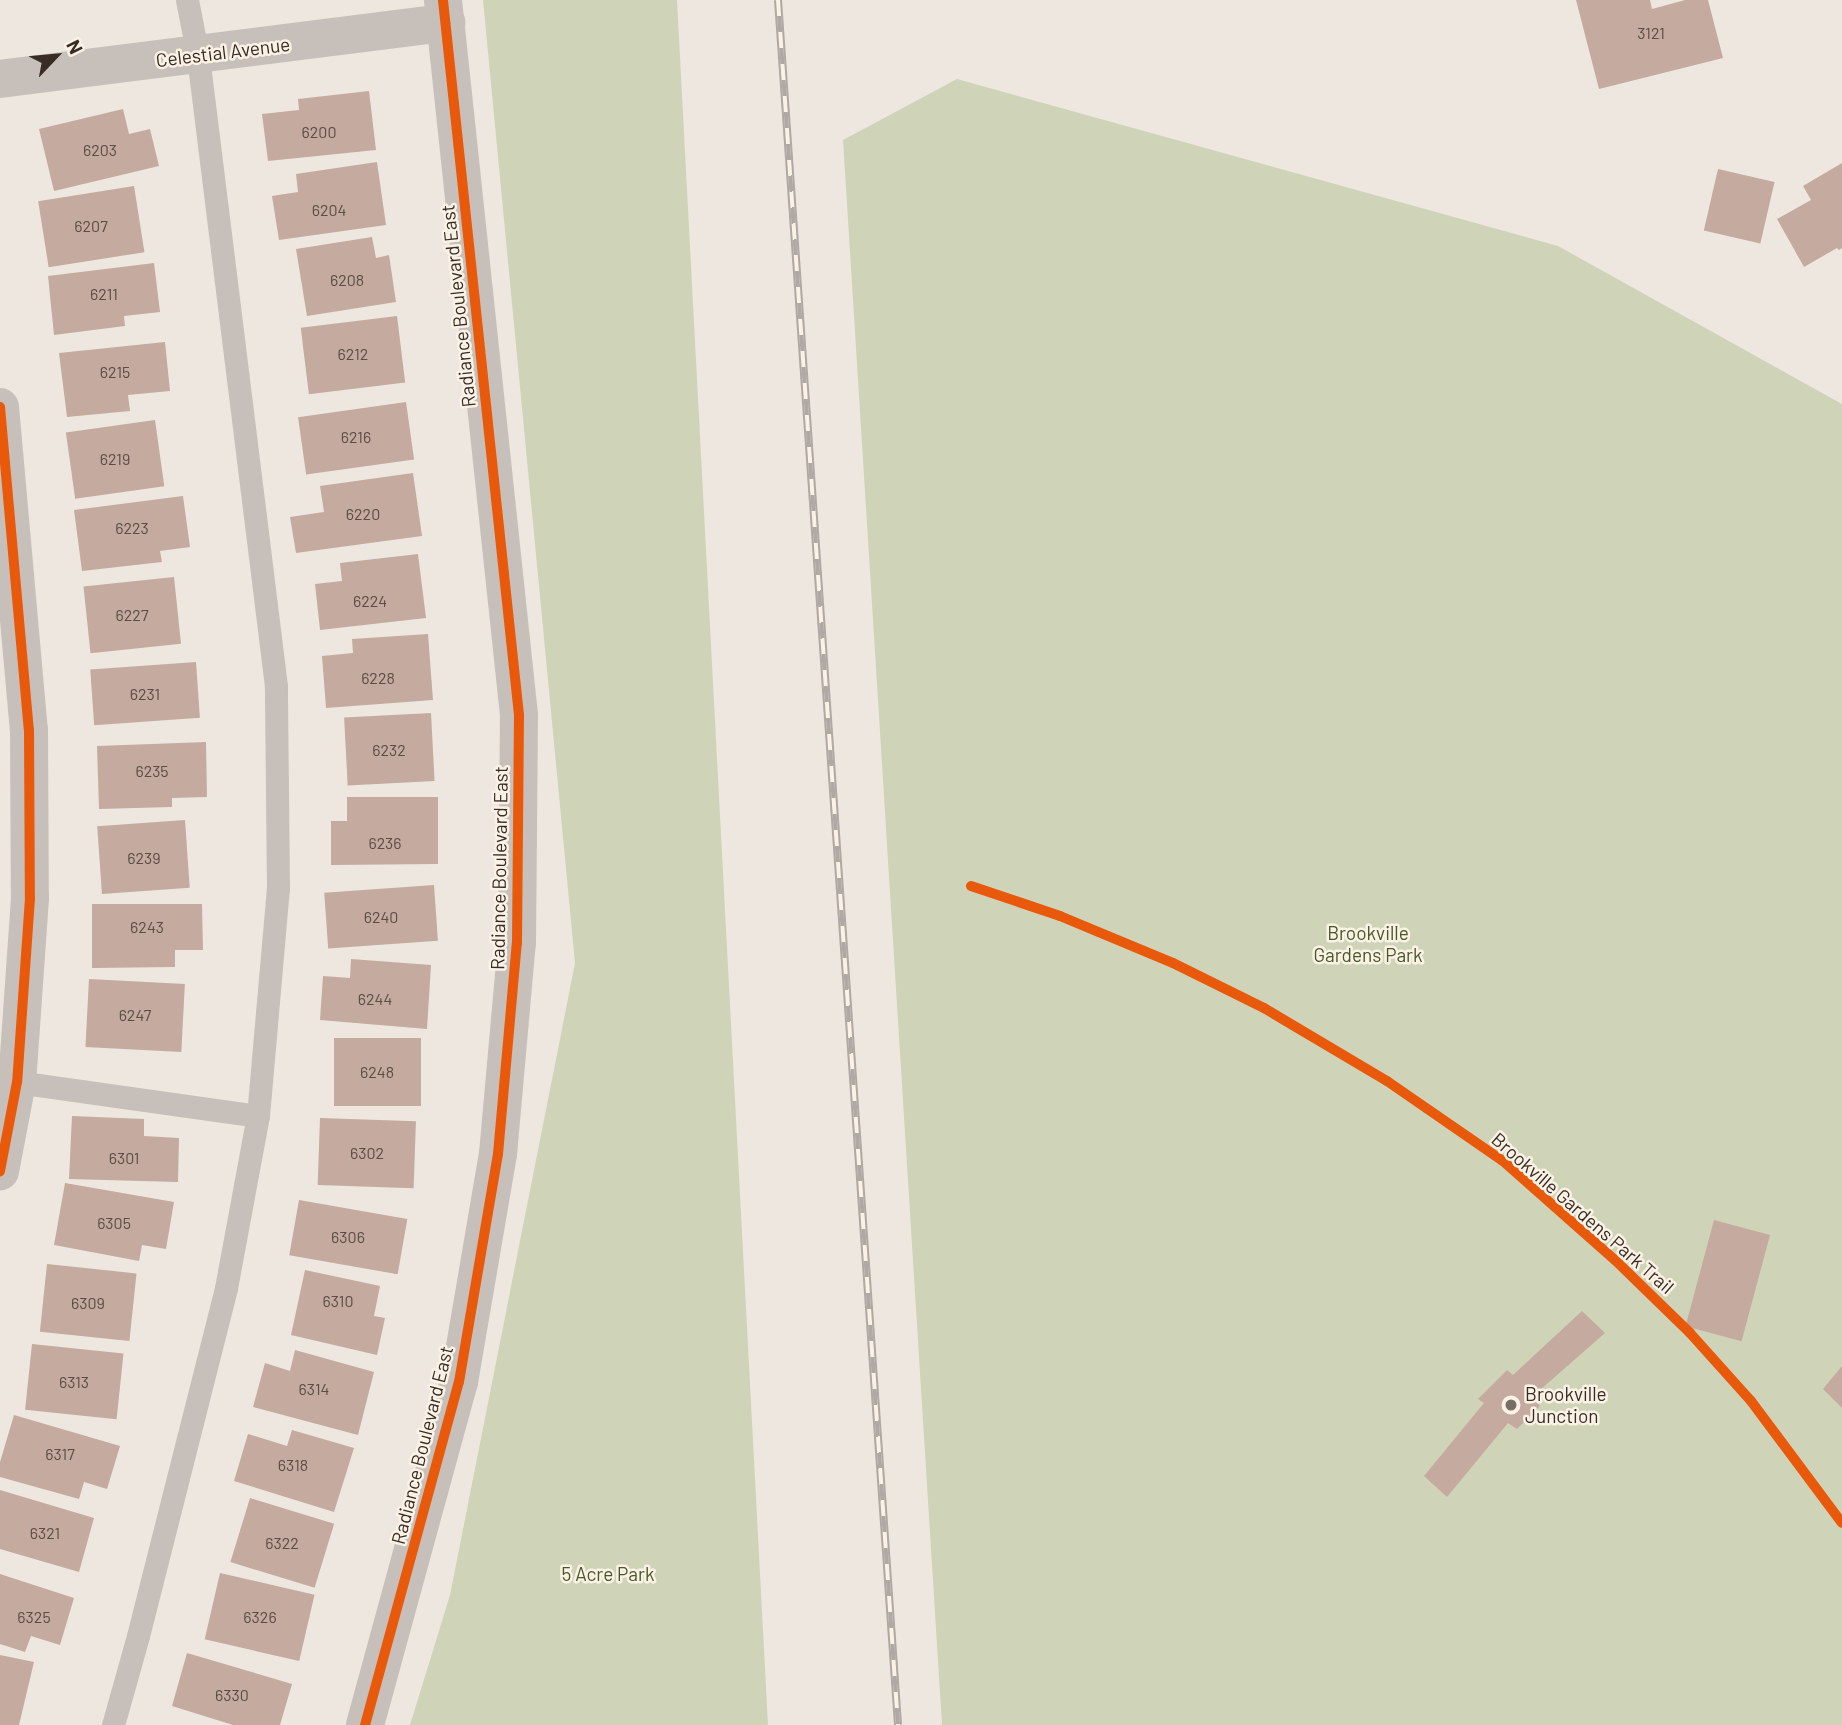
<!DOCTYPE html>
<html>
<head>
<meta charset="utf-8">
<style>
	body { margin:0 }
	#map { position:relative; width:1842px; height:1725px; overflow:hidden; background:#eee7df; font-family:Barlow,sans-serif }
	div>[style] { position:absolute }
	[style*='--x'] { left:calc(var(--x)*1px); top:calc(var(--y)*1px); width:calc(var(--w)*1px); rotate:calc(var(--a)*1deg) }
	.green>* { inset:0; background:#cfd4b8 }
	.building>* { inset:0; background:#c4aa9f; transform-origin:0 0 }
	.service>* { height:23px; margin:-11.5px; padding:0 11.5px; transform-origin:11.5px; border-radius:11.5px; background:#c7bfb9 }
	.minor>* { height:38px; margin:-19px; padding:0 19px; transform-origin:19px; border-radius:19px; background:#c7bfb9 }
	.rail>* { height:8px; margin-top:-4px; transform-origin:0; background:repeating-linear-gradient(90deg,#fbf2e6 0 16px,#afa8a3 0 32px); box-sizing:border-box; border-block:2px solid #afa8a3 }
	.cycleway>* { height:10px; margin:-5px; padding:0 5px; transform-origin:5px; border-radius:5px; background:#e8590c }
	.dots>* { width:19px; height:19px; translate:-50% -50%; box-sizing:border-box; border:4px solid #fbf2e6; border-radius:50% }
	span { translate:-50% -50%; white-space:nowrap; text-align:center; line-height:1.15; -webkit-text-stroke:5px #fbf2e6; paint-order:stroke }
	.number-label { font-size:16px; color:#5b4c44 }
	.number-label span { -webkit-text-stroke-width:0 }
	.street-label { font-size:19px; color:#382c26 }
	.park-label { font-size:19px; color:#475927 }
	.poi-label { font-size:19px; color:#382c26 }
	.left { translate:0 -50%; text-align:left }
	.north { position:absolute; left:21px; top:21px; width:70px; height:70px; -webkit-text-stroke:5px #fbf2e6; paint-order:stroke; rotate:64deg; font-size:19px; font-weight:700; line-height:28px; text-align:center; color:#382c26 }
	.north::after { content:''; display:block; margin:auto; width:24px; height:32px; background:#382c26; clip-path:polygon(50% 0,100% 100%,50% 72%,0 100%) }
</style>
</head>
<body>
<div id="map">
	<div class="green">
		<i style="clip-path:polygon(483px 0,677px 0,768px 1725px,410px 1725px,450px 1595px,575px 963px)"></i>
		<i style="clip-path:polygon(957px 79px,1558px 246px,1842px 404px,1842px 1725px,942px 1725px,843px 140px)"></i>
	</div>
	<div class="building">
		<i style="clip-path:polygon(1576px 0,1650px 0,1652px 9px,1685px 0,1708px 0,1723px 58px,1599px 89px)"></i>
		<i style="clip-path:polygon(369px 91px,376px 150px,268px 161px,262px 114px,299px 110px,298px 99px)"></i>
		<i style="clip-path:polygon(123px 109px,129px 134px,150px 129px,159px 166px,54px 191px,39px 129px)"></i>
		<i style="clip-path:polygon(377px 162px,386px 225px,279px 240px,272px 196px,298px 192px,296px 174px)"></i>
		<i style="clip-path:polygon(1842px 163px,1842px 248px,1839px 250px,1837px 248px,1804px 267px,1777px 219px,1811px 200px,1803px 186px)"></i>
		<i style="left:1718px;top:169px;width:58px;height:63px;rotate:13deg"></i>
		<i style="left:134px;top:186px;width:67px;height:97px;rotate:81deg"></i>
		<i style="clip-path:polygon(372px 237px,376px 258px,389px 255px,396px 302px,307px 316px,296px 249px)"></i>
		<i style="clip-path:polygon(154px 263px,160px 312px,124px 316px,125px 326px,54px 335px,48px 276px)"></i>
		<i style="left:397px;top:316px;width:67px;height:97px;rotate:83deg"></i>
		<i style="clip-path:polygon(165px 342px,170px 391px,128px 395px,130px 411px,67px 417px,59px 353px)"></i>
		<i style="left:406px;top:402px;width:58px;height:109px;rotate:82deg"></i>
		<i style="left:155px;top:420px;width:67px;height:90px;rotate:82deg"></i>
		<i style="clip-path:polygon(413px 473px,422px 536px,296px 553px,290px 517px,324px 512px,320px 486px)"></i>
		<i style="clip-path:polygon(183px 496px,190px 547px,160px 551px,162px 562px,82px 571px,74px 510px)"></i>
		<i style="clip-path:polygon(418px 554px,426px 618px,320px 630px,315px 584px,342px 581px,340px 563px)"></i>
		<i style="left:174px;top:577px;width:67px;height:91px;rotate:84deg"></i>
		<i style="clip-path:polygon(428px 634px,433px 700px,326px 708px,322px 656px,353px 653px,352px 639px)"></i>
		<i style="left:196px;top:662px;width:56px;height:106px;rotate:86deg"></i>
		<i style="left:431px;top:713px;width:68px;height:87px;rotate:87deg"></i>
		<i style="clip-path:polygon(206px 742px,207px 797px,172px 798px,172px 807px,99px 809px,97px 746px)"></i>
		<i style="clip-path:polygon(347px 797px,438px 797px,438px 864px,331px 865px,331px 821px,347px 821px)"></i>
		<i style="left:185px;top:820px;width:68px;height:88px;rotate:86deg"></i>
		<i style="left:434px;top:885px;width:56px;height:110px;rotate:86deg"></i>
		<i style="clip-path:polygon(92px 904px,202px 904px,203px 950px,175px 950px,175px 967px,92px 968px)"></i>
		<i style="clip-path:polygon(351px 959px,431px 965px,427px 1029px,320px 1020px,323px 976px,350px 978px)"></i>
		<i style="left:89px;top:979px;width:96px;height:68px;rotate:3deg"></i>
		<i style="left:334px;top:1038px;width:87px;height:68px"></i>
		<i style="clip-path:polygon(72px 1116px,144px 1119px,144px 1136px,179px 1138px,178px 1182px,69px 1179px)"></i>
		<i style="left:320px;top:1118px;width:96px;height:67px;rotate:2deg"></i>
		<i style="clip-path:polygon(65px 1183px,174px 1202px,166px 1249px,142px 1245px,139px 1261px,54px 1245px)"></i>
		<i style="left:299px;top:1200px;width:110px;height:56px;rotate:10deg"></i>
		<i style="left:1714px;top:1220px;width:58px;height:110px;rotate:15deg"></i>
		<i style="left:47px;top:1264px;width:90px;height:68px;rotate:6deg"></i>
		<i style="clip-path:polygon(305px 1270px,380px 1286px,374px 1316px,385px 1318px,377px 1355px,291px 1335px)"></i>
		<i style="clip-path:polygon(1582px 1311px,1605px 1333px,1532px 1397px,1540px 1406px,1517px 1429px,1508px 1423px,1447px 1497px,1424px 1476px,1484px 1403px,1478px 1399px,1507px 1370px,1513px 1375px)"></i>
		<i style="left:32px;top:1344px;width:92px;height:66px;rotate:6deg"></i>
		<i style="clip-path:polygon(295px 1350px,374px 1372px,358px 1435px,253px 1407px,265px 1363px,290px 1371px)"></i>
		<i style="clip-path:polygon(1842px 1366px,1842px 1408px,1823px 1389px)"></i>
		<i style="clip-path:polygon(14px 1415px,120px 1446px,107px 1489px,84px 1482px,79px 1499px,0 1477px,0 1462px)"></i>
		<i style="clip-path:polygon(292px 1430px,354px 1448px,334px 1512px,234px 1481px,248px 1434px,287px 1446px)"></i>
		<i style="clip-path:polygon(0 1490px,94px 1518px,79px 1572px,0 1549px)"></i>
		<i style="left:250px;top:1498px;width:88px;height:67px;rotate:17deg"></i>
		<i style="left:220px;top:1573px;width:97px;height:68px;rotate:13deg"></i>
		<i style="clip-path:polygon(0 1574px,74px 1598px,60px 1645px,31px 1636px,25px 1652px,0 1644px)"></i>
		<i style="clip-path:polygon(187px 1653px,292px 1684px,280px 1725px,233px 1725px,172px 1706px)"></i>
		<i style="clip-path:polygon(0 1655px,34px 1662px,19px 1725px,0 1725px)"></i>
	</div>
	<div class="service">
		<i style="--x:17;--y:1082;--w:243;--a:8"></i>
		<i style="--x:113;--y:1725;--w:92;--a:-74.3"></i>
		<i style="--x:138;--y:1636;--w:359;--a:-75.8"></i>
		<i style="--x:226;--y:1288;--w:175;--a:-79.5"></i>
		<i style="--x:258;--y:1116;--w:228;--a:-85"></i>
		<i style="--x:278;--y:889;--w:203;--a:-90.6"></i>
		<i style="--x:276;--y:686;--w:635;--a:-97.06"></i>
		<i style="--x:198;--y:56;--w:57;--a:-101.1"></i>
	</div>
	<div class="minor">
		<i style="--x:0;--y:79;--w:450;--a:-7.2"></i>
		<i style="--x:0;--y:407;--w:324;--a:84.9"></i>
		<i style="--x:29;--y:730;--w:168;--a:89.7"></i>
		<i style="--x:30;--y:898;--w:184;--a:94"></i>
		<i style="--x:17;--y:1082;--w:91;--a:100.8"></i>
		<i style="--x:365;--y:1725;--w:356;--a:-74.7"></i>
		<i style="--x:459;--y:1382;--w:231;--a:-80.3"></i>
		<i style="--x:498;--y:1154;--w:212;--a:-84.9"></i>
		<i style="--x:517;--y:943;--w:228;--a:-89.5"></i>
		<i style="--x:519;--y:715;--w:719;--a:-96.07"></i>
	</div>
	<div class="rail">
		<i style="--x:778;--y:0;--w:1729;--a:86.02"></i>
	</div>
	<div class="cycleway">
		<i style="--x:0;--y:407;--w:324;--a:84.9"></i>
		<i style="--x:29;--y:730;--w:168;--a:89.7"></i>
		<i style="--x:30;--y:898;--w:184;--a:94"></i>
		<i style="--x:17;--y:1082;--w:91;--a:100.8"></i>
		<i style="--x:971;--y:886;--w:94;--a:18.6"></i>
		<i style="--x:1060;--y:916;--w:122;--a:22.6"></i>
		<i style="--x:1173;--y:963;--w:102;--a:26.3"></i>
		<i style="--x:1264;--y:1008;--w:143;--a:30.7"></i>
		<i style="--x:1387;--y:1081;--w:141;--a:34.6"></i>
		<i style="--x:1503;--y:1161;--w:149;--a:41.5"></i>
		<i style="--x:1615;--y:1260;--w:105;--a:44.2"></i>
		<i style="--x:1690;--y:1333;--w:91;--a:48.1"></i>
		<i style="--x:1751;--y:1401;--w:152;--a:53.3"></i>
		<i style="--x:365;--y:1725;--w:356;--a:-74.7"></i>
		<i style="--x:459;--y:1382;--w:231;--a:-80.3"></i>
		<i style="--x:498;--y:1154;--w:212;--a:-84.9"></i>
		<i style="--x:517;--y:943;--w:228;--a:-89.5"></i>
		<i style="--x:519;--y:715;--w:719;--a:-96.07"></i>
	</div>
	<div class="dots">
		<i style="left:1511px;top:1405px;background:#786d67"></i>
	</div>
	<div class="number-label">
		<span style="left:1651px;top:33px">3121</span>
		<span style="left:319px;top:132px">6200</span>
		<span style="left:100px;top:150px">6203</span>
		<span style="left:329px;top:210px">6204</span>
		<span style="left:91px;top:226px">6207</span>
		<span style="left:347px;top:280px">6208</span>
		<span style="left:104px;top:294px">6211</span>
		<span style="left:353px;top:354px">6212</span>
		<span style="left:115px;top:372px">6215</span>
		<span style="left:356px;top:437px">6216</span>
		<span style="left:115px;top:459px">6219</span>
		<span style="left:363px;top:514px">6220</span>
		<span style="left:132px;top:528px">6223</span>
		<span style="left:370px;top:601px">6224</span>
		<span style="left:132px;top:615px">6227</span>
		<span style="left:378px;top:678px">6228</span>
		<span style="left:145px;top:694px">6231</span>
		<span style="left:389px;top:750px">6232</span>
		<span style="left:152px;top:771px">6235</span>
		<span style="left:385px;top:843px">6236</span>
		<span style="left:144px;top:858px">6239</span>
		<span style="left:381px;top:917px">6240</span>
		<span style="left:147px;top:927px">6243</span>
		<span style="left:375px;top:999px">6244</span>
		<span style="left:135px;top:1015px">6247</span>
		<span style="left:377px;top:1072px">6248</span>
		<span style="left:367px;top:1153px">6302</span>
		<span style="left:124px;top:1158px">6301</span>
		<span style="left:114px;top:1223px">6305</span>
		<span style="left:348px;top:1237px">6306</span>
		<span style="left:338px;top:1301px">6310</span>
		<span style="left:88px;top:1303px">6309</span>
		<span style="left:74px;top:1382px">6313</span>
		<span style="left:314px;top:1389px">6314</span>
		<span style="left:60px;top:1454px">6317</span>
		<span style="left:293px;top:1465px">6318</span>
		<span style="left:45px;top:1533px">6321</span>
		<span style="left:282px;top:1543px">6322</span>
		<span style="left:34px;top:1617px">6325</span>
		<span style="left:260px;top:1617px">6326</span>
		<span style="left:232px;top:1695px">6330</span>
	</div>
	<div class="street-label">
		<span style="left:223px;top:52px;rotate:-7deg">Celestial Avenue</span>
		<span style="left:458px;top:306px;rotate:-96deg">Radiance Boulevard East</span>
		<span style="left:499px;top:868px;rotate:-89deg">Radiance Boulevard East</span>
		<span style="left:1583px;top:1213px;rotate:41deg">Brookville Gardens Park Trail</span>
		<span style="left:422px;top:1445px;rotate:-76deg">Radiance Boulevard East</span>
	</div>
	<div class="park-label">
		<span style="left:1368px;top:944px">Brookville<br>Gardens Park</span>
		<span style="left:608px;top:1574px">5 Acre Park</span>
	</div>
	<div class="poi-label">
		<span class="left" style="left:1525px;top:1405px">Brookville<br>Junction</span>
	</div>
	<div class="north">N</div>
</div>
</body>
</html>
